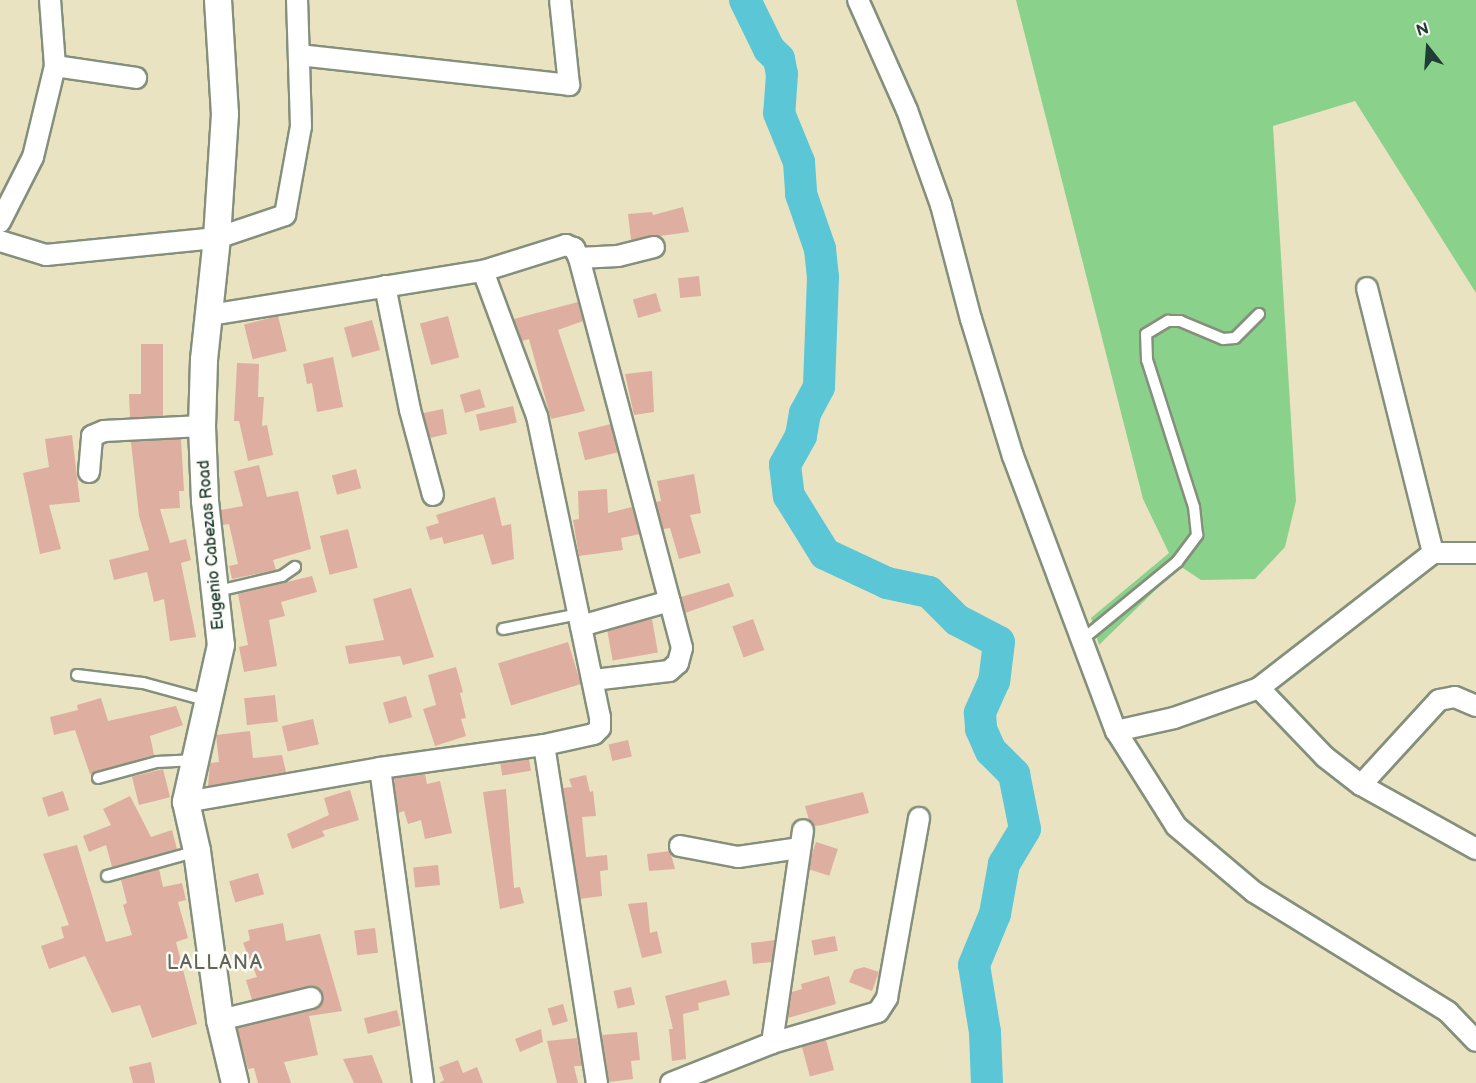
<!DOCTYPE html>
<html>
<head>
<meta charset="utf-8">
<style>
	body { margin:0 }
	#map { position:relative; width:1476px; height:1083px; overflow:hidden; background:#e9e3c2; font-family:"Balsamiq Sans",sans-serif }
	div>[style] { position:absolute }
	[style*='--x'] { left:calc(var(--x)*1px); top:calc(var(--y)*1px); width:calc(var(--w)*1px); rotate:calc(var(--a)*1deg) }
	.green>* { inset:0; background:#8ad18b }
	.river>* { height:32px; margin:-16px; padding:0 16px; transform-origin:16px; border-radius:16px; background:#5bc6d5 }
	.building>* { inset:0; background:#deaea1; transform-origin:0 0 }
	.roads { filter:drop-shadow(2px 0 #84907b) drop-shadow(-2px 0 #84907b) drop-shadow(0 2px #84907b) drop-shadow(0 -2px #84907b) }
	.service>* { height:10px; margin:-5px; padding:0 5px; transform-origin:5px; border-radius:5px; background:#fff }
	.minor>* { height:20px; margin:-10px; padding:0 10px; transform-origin:10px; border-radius:10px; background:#fff }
	.tertiary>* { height:26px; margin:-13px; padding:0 13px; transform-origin:13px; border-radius:13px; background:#fff }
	span { translate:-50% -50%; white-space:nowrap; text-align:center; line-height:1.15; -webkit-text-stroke:5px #fdfcf7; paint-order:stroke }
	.street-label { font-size:16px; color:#1f3d34 }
	.quarter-label { font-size:20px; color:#62655a; letter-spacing:1.5px }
	.north { position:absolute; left:1398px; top:18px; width:60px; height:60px; -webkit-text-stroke:4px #fdfcf7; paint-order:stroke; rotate:343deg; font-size:16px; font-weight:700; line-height:24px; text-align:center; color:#1f3d34 }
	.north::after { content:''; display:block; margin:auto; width:21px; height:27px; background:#1f3d34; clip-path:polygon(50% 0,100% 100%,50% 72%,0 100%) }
</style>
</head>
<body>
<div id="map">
	<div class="green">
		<i style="clip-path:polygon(1016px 0,1476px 0,1476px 293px,1355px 101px,1273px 126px,1296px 501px,1285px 547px,1255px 579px,1201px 580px,1180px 566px,1099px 645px,1091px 618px,1169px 553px,1143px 499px)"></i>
	</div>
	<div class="river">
		<i style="--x:745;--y:0;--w:55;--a:63.9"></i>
		<i style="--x:769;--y:49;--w:14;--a:45"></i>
		<i style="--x:779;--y:59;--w:15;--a:79"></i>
		<i style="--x:782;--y:74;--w:39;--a:94"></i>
		<i style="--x:779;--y:113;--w:53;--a:67.8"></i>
		<i style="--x:799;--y:162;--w:32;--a:86"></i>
		<i style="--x:801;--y:194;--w:58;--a:70.9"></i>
		<i style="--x:820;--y:249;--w:28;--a:84"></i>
		<i style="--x:823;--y:277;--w:110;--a:92.1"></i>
		<i style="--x:819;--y:387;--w:30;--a:118"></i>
		<i style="--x:805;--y:413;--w:23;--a:100"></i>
		<i style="--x:801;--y:436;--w:33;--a:119"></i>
		<i style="--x:785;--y:465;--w:31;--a:83"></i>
		<i style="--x:789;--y:496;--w:68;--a:58.2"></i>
		<i style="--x:825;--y:554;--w:68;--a:25.1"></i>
		<i style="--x:887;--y:583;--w:43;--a:12.1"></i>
		<i style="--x:929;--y:592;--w:40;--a:45"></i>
		<i style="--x:957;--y:620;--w:47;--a:27.6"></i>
		<i style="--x:999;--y:642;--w:39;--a:97"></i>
		<i style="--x:994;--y:681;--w:35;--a:114"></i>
		<i style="--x:980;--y:713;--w:16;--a:86"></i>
		<i style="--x:981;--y:729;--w:24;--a:66"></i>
		<i style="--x:991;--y:751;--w:33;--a:45"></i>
		<i style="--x:1014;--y:774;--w:56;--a:78.7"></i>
		<i style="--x:1025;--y:829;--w:41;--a:121"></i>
		<i style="--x:1004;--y:864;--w:51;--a:100.2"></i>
		<i style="--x:995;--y:914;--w:55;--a:112.4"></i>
		<i style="--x:974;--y:965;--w:68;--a:80.7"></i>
		<i style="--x:985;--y:1032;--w:51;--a:87.8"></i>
	</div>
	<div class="building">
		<i style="clip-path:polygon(683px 207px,689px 232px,631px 240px,628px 214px,652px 212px,653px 215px)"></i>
		<i style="left:699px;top:276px;width:20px;height:21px;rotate:84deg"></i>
		<i style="left:656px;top:293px;width:19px;height:24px;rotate:74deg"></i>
		<i style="clip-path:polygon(578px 302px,583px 321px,558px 330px,585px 411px,551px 419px,529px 339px,522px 341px,514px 319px)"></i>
		<i style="left:278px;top:316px;width:36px;height:35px;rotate:76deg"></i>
		<i style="left:448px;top:316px;width:43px;height:29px;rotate:75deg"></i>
		<i style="left:372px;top:320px;width:31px;height:29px;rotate:75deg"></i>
		<i style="clip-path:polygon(141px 344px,163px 344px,163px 416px,130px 418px,129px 394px,141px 394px)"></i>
		<i style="clip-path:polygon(333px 357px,343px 407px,317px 412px,312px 383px,307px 384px,303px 364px)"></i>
		<i style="clip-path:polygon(237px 363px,259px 364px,258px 397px,264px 397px,262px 426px,267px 425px,273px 455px,248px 461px,239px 421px,234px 421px)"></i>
		<i style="clip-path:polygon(652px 371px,654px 412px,634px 415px,625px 374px)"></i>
		<i style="left:480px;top:389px;width:19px;height:21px;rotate:74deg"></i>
		<i style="left:513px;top:406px;width:17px;height:38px;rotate:77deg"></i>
		<i style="clip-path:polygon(443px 409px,447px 434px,430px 438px,423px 413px)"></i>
		<i style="left:611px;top:424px;width:29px;height:34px;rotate:76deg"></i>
		<i style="clip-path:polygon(72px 435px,80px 502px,49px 505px,61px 549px,40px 554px,23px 473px,49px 467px,45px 439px)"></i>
		<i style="clip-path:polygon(181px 439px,184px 491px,179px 491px,180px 508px,160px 509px,170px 543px,186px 539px,191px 560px,181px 563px,196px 637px,170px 641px,164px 599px,154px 602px,147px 572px,114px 580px,109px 560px,149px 550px,139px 516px,131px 442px)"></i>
		<i style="clip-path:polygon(259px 465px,267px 497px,298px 491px,311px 549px,273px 560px,276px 570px,232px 579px,229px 566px,238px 564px,229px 524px,223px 525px,221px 510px,243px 506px,234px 471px)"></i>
		<i style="left:356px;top:469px;width:20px;height:25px;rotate:75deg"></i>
		<i style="clip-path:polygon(694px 474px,701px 513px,690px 515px,701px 553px,679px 559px,670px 528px,663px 529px,656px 502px,661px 501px,657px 481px)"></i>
		<i style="clip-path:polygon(607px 489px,608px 513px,632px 507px,640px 534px,621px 538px,623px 550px,579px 556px,573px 520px,579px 519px,578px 491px)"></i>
		<i style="clip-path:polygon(495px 497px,502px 526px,511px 524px,514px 559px,492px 565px,483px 534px,444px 544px,442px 537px,430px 540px,426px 527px,439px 523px,436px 515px)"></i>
		<i style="left:348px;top:529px;width:40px;height:29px;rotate:76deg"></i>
		<i style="clip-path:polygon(312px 576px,317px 592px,281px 602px,285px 616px,269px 620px,277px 666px,244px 672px,239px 647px,248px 645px,238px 594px)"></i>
		<i style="clip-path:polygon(729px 583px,734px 596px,685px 613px,681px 597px)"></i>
		<i style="clip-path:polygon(411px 588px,434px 657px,403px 665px,400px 656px,349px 664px,345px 646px,384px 640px,373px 599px)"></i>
		<i style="left:652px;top:619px;width:34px;height:46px;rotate:80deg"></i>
		<i style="left:753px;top:619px;width:33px;height:22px;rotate:70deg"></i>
		<i style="left:568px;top:642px;width:44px;height:73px;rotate:73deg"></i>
		<i style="clip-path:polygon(456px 667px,463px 692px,460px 693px,466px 718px,461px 719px,466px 736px,435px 746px,423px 709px,436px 705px,428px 675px)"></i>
		<i style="left:275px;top:695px;width:27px;height:31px;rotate:84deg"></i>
		<i style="left:406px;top:696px;width:22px;height:24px;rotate:74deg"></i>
		<i style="clip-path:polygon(101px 698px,108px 721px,176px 706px,183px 725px,150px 736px,154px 755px,90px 774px,75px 730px,54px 735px,50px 717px,78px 710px,77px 705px)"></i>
		<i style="left:313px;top:719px;width:26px;height:32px;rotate:77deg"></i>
		<i style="clip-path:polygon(250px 731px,253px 758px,282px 755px,286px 772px,208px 786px,210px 763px,219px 762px,216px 735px)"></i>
		<i style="left:628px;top:740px;width:17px;height:20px;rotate:77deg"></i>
		<i style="left:529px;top:759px;width:12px;height:29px;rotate:81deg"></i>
		<i style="left:163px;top:769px;width:29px;height:32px;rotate:76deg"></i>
		<i style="clip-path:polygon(425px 774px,427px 784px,440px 781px,452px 833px,425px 839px,421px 820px,408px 824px,404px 811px,398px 813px,394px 778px)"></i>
		<i style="clip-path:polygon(586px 775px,590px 792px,593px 791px,596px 816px,582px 817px,586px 857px,607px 855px,608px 870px,600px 871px,602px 896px,580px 899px,563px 788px,572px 787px,569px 779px)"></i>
		<i style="clip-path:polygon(506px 789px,514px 888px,520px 887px,524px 903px,500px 909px,483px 792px)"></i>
		<i style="clip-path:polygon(350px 790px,359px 820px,322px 831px,325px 836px,292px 849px,287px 834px,329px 815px,324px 798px)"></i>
		<i style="left:63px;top:791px;width:20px;height:22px;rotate:72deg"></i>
		<i style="clip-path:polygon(863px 792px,869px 813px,822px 825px,814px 826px,809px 820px,805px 806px)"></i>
		<i style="clip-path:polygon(130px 796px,151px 837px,172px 830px,177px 849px,112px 867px,106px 845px,89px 852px,83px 836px,111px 825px,103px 809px)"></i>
		<i style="left:816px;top:842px;width:23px;height:28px;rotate:18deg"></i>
		<i style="clip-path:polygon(77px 845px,106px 942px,132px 935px,123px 905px,127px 903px,121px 880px,159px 869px,163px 887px,182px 883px,186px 900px,178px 902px,188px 938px,176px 942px,197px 1024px,152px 1038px,140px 1005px,112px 1013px,85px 956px,49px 969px,41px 946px,64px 938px,61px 927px,69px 925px,43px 854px)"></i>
		<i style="clip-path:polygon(670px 851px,675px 869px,649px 871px,647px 854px)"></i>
		<i style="left:438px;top:865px;width:20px;height:25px;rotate:84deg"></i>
		<i style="left:258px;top:873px;width:22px;height:30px;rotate:74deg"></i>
		<i style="clip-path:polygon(647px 902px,650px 933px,657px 931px,662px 953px,642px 958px,628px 904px)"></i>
		<i style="clip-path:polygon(283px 923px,286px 941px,320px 934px,342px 1011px,309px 1016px,318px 1055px,284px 1062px,291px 1083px,258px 1083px,254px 1068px,248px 1069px,237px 1028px,314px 1010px,323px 1001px,320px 990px,309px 986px,252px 1000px,246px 980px,257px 977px,243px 943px,250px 940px,248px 930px)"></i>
		<i style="left:375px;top:928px;width:25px;height:21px;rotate:83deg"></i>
		<i style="left:835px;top:936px;width:15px;height:24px;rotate:79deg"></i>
		<i style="clip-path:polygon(775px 940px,772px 962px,753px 964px,751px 943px)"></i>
		<i style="clip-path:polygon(864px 967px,879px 972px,872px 991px,849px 982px,854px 970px)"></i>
		<i style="clip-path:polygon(829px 976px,836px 1004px,788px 1018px,792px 992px,802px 989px,801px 984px)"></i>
		<i style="clip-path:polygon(726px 980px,730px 995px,698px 1003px,699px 1010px,683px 1014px,686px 1059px,672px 1061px,669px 1029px,673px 1029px,665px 996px)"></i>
		<i style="left:631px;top:987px;width:18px;height:18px;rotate:77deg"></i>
		<i style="left:563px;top:1004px;width:18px;height:16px;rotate:74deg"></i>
		<i style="left:397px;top:1010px;width:16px;height:34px;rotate:76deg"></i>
		<i style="clip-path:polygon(541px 1029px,543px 1042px,520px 1052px,515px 1039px)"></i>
		<i style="clip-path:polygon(637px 1032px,640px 1060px,631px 1061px,633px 1079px,609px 1082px,602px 1035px)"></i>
		<i style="clip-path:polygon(577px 1038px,582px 1066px,574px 1066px,578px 1083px,557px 1083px,547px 1041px)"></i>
		<i style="left:826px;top:1040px;width:31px;height:25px;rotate:75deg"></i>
		<i style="clip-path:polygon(372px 1055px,383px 1083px,354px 1083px,343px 1059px)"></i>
		<i style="clip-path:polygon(458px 1060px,463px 1073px,477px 1067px,483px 1083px,439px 1083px,444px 1080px,439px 1067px)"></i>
		<i style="clip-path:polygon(151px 1062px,155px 1083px,133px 1083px,129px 1067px)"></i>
	</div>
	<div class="roads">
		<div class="service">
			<i style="--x:218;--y:591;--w:66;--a:-13.2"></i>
			<i style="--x:282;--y:576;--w:16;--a:-35"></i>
			<i style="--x:503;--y:629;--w:77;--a:-11.2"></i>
			<i style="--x:1083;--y:639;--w:122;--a:-39.3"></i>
			<i style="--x:1177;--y:562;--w:34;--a:-53"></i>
			<i style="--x:1197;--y:535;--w:28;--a:-96"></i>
			<i style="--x:1194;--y:507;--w:154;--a:-107.7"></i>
			<i style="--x:1147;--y:360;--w:26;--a:-92"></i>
			<i style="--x:1146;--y:334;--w:26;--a:-31"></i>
			<i style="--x:1168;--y:321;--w:12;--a:0"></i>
			<i style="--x:1180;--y:321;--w:47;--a:22.7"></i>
			<i style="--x:1223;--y:339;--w:12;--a:-5"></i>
			<i style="--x:1235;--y:338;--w:34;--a:-45"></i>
			<i style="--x:77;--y:675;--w:66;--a:6.9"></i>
			<i style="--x:143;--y:683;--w:68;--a:15.3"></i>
			<i style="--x:98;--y:778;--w:61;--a:-15.2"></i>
			<i style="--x:157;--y:762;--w:39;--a:-3"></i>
			<i style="--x:107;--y:876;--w:93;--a:-15.5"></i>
		</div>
		<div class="minor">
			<i style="--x:858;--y:0;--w:120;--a:66"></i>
			<i style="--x:907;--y:110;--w:101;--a:70.3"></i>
			<i style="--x:941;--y:205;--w:118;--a:75.3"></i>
			<i style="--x:971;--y:319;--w:143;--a:73"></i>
			<i style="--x:1013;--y:456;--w:294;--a:69.5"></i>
			<i style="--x:1116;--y:731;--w:112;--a:57.7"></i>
			<i style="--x:1176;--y:826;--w:102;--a:40.2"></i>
			<i style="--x:1254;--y:892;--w:228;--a:31.7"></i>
			<i style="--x:1448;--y:1012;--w:40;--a:46"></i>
			<i style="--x:299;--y:55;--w:272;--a:6.3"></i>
			<i style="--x:569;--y:85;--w:85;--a:-96"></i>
			<i style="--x:55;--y:66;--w:82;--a:8.4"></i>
			<i style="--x:0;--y:222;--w:73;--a:-63.1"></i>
			<i style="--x:33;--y:157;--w:94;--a:-76.4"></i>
			<i style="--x:55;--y:66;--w:66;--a:-94.3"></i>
			<i style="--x:0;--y:241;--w:48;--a:16.9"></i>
			<i style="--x:46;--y:255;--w:172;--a:-5.7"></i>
			<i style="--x:217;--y:238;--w:72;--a:-18.7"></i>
			<i style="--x:285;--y:215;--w:90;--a:-79.8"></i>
			<i style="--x:301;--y:126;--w:126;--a:-91.8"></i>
			<i style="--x:579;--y:258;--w:39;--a:-3"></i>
			<i style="--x:618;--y:256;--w:37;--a:-14"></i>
			<i style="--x:483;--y:271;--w:87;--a:-17.4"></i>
			<i style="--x:566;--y:245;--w:9;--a:21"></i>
			<i style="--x:574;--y:248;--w:11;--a:63"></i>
			<i style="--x:579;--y:258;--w:403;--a:75.2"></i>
			<i style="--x:682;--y:648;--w:16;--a:105"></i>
			<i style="--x:678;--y:663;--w:12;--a:138"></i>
			<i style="--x:669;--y:671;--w:77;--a:173.2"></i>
			<i style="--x:385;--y:286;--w:126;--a:78.6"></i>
			<i style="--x:410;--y:410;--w:88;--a:74.9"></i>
			<i style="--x:1367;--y:288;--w:273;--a:76"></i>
			<i style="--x:210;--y:315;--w:277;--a:-9.2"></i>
			<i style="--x:483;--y:271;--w:155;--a:69.6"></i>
			<i style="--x:537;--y:416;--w:308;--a:78.2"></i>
			<i style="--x:600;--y:717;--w:11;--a:90"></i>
			<i style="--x:600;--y:728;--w:8;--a:135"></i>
			<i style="--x:594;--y:734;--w:51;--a:167.6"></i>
			<i style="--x:544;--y:745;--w:342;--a:81.1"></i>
			<i style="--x:89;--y:472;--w:36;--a:-85"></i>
			<i style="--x:92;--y:436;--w:13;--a:-23"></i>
			<i style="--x:104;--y:431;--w:98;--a:-2.9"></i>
			<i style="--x:581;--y:626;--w:92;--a:-15.7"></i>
			<i style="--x:1259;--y:688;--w:95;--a:46.3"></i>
			<i style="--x:1325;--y:757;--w:46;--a:37.9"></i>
			<i style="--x:1361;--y:785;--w:132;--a:29.1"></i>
			<i style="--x:1116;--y:731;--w:59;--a:-12.6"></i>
			<i style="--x:1174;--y:718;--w:90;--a:-19.4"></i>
			<i style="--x:1259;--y:688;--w:220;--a:-37.8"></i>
			<i style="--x:1433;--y:553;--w:43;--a:0"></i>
			<i style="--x:380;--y:768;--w:318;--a:82.2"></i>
			<i style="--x:1361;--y:785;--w:115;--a:-47.5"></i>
			<i style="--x:1439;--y:700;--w:16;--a:-11"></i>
			<i style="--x:1455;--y:697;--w:23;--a:23"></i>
			<i style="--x:186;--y:802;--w:197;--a:-9.9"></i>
			<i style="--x:380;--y:768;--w:166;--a:-8"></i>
			<i style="--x:680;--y:846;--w:59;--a:10.7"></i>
			<i style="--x:738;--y:857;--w:63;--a:-8.3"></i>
			<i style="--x:220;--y:1020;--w:94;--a:-13.6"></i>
			<i style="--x:772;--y:1043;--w:215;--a:-81.7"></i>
			<i style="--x:671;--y:1083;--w:109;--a:-21.6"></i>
			<i style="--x:772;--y:1043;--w:110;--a:-16.3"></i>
			<i style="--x:878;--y:1012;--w:17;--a:-57"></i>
			<i style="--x:887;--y:998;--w:183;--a:-79.9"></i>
		</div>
		<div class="tertiary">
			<i style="--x:218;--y:0;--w:114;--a:86.5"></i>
			<i style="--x:225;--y:114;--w:124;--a:93.7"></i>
			<i style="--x:217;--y:238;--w:123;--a:96.1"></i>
			<i style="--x:204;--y:360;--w:66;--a:91.7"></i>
			<i style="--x:202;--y:426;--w:75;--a:87.7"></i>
			<i style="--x:205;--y:501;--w:145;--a:83.7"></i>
			<i style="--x:221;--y:645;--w:161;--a:102.6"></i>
			<i style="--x:186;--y:802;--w:50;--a:77.3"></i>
			<i style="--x:197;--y:851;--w:171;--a:82.2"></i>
			<i style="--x:220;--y:1020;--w:65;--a:76.6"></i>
		</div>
	</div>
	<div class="street-label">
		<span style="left:212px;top:545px;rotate:-95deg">Eugenio Cabezas Road</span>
	</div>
	<div class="quarter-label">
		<span style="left:215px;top:963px">LALLANA</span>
	</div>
	<div class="north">N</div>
</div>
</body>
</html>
